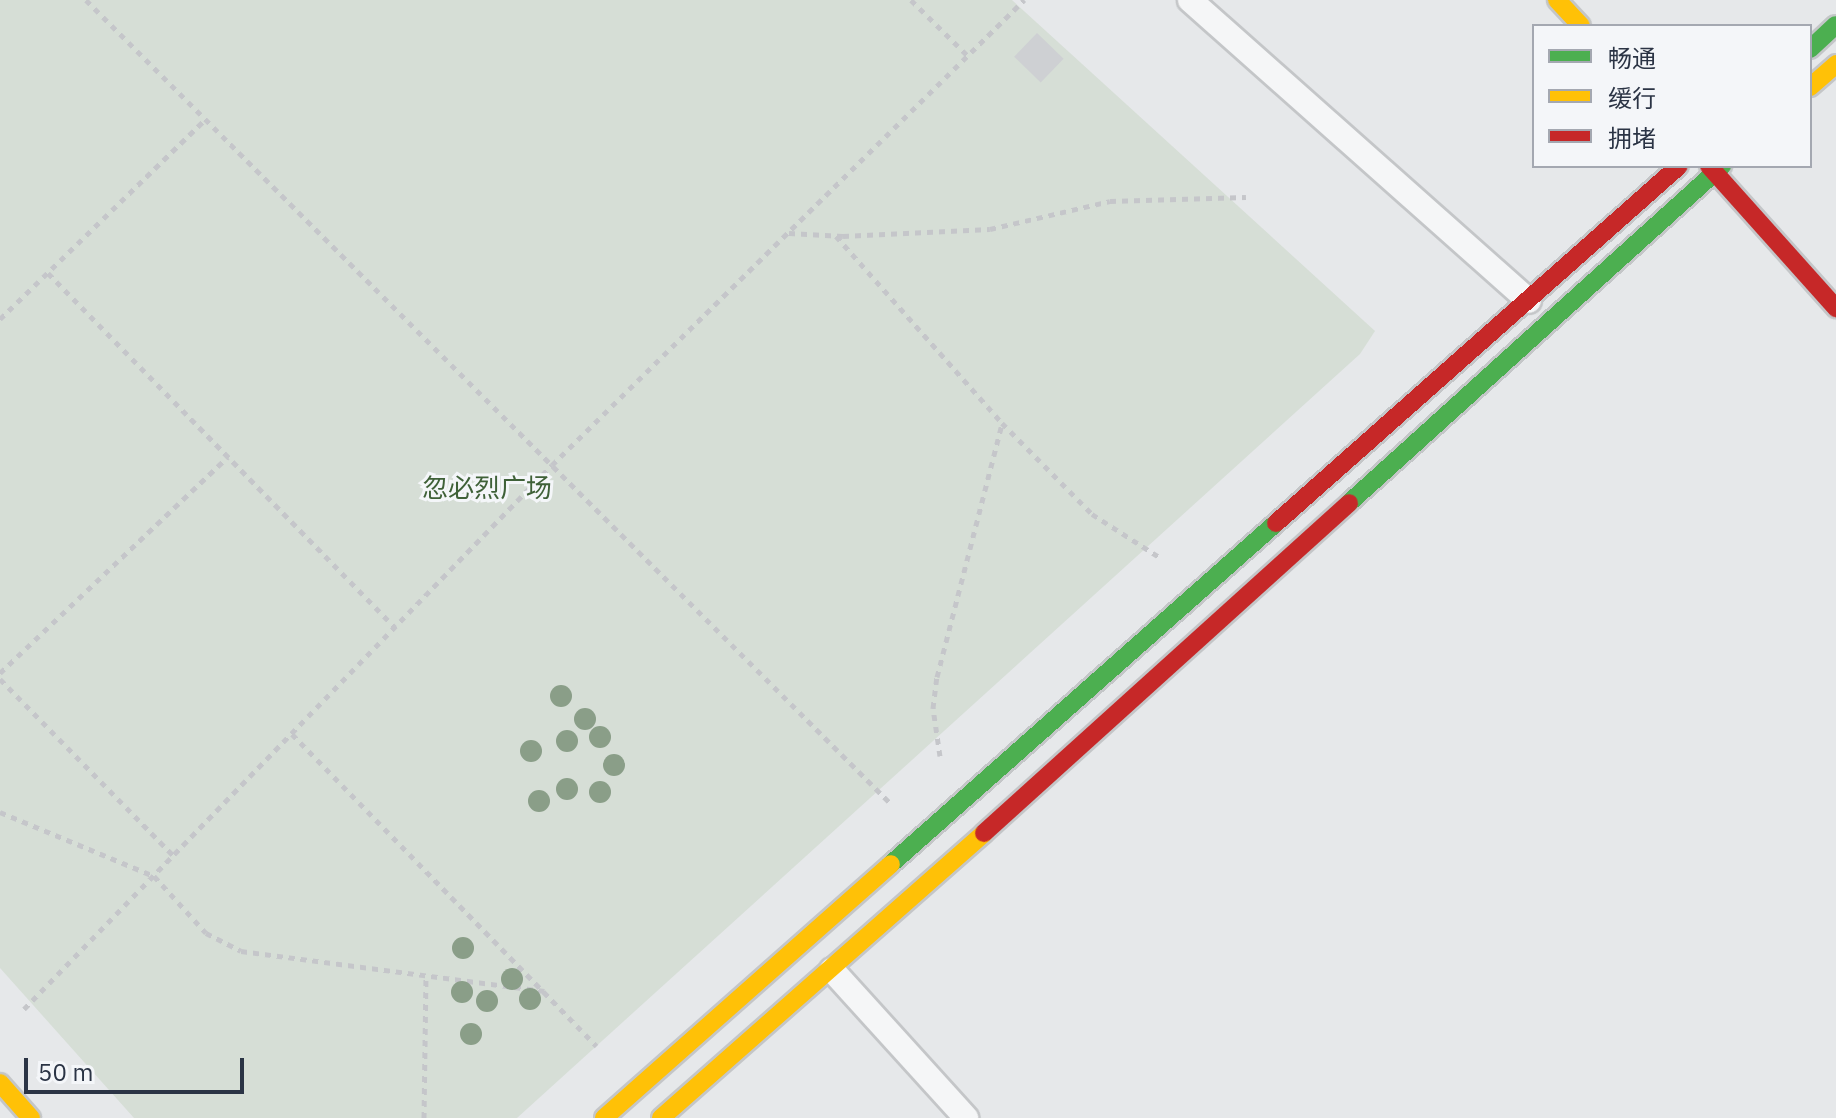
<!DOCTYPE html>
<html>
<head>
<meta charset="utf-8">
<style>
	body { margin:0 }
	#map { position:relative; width:1836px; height:1118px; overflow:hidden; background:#e6e8ea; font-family:"IBM Plex Sans","Noto Sans SC",sans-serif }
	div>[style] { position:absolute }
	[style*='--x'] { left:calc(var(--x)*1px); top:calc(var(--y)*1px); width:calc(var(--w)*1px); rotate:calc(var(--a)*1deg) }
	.green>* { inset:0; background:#d6ded6 }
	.building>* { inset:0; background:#ced0d3; transform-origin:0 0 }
	.path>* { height:5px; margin-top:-2.5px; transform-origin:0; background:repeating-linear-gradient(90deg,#c5c6ca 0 6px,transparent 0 12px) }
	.roads { filter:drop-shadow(2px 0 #c4c6c8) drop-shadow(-2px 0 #c4c6c8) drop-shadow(0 2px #c4c6c8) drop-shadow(0 -2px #c4c6c8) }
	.street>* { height:24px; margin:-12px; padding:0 12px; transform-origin:12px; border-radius:12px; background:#f5f6f7 }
	.fast>* { height:18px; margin:-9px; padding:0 9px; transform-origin:9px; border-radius:9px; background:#4caf50 }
	.slow>* { height:18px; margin:-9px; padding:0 9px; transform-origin:9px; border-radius:9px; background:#ffc107 }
	.jam>* { height:18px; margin:-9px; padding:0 9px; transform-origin:9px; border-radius:9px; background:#c62828 }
	.trees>* { width:22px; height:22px; margin:-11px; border-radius:50%; background:#8a9e88 }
	span { translate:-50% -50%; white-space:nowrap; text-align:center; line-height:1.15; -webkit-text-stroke:6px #f4f6f9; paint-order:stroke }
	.park-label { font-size:26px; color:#3f6138 }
	.legend { position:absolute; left:1532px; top:24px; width:280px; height:144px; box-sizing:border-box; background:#f4f6f9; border:2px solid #a4a8b1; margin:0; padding:10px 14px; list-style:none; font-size:24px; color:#2b3445 }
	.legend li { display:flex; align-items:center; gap:16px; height:40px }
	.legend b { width:40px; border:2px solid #a4a8b1 }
	.scale { position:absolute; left:24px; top:1058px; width:220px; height:36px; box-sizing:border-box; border:4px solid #2b3445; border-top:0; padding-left:10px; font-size:24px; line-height:28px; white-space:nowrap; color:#2b3445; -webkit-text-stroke:6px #f4f6f9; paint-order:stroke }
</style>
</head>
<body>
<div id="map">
	<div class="green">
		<i style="clip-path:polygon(0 0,1012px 0,1375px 331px,1360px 354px,517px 1118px,134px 1118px,0 968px)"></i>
	</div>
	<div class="building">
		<i style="left:1037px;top:33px;width:37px;height:33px;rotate:44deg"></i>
	</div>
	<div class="path">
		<i style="--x:86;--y:0;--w:1135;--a:44.96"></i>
		<i style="--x:911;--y:0;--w:80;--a:44.5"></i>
		<i style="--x:789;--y:233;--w:54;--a:3.2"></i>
		<i style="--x:843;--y:236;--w:147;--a:-2.7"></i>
		<i style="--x:990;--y:229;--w:123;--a:-13.1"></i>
		<i style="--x:1110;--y:201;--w:136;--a:-1.7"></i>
		<i style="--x:836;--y:236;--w:250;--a:48.4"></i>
		<i style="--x:1002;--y:423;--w:128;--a:45.3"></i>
		<i style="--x:1092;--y:514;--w:80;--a:32.7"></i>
		<i style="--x:48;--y:273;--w:496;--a:45.6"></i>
		<i style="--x:0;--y:319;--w:287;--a:-44.2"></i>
		<i style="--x:0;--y:673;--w:314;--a:-43.5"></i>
		<i style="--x:0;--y:679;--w:248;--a:45.5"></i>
		<i style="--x:292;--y:734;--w:436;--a:45.7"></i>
		<i style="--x:940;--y:756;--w:49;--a:-98.3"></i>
		<i style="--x:933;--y:708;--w:31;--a:-83"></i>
		<i style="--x:937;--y:677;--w:261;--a:-75.6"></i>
		<i style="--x:0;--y:812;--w:167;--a:22.6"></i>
		<i style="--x:154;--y:876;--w:77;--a:47.6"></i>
		<i style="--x:206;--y:933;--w:39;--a:27"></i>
		<i style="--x:241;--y:951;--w:306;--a:7.5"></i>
		<i style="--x:24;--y:1009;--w:758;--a:-45.86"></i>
		<i style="--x:552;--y:465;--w:663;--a:-44.57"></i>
		<i style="--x:424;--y:1118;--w:139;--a:-89.2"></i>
	</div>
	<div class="roads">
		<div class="street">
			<i style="--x:1190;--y:0;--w:453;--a:41.6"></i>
			<i style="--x:832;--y:970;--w:200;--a:47.8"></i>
		</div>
		<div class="fast">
			<i style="--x:1810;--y:49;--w:35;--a:-43"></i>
			<i style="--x:1349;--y:503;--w:503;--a:-42.1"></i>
			<i style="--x:891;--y:864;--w:514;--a:-41.53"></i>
		</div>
		<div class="slow">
			<i style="--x:1557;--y:0;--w:35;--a:47"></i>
			<i style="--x:1810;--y:87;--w:35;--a:-41"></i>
			<i style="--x:0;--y:1083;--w:47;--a:48.5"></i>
			<i style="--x:604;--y:1118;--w:383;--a:-41.5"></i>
			<i style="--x:661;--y:1118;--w:431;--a:-41.4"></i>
		</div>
		<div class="jam">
			<i style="--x:1709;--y:166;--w:191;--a:48.2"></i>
			<i style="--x:1276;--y:523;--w:538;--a:-41.54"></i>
			<i style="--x:984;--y:833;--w:492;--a:-42.1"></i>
		</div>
	</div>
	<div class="trees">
		<i style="left:561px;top:696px"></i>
		<i style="left:585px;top:719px"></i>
		<i style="left:600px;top:737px"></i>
		<i style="left:567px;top:741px"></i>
		<i style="left:531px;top:751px"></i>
		<i style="left:614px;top:765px"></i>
		<i style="left:567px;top:789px"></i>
		<i style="left:600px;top:792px"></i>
		<i style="left:539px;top:801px"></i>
		<i style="left:463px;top:948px"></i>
		<i style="left:512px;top:979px"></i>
		<i style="left:462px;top:992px"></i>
		<i style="left:530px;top:999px"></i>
		<i style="left:487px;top:1001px"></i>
		<i style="left:471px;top:1034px"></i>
	</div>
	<div class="park-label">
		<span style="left:487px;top:488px">忽必烈广场</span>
	</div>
	<ul class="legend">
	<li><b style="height:10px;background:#4caf50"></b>畅通</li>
	<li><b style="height:10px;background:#ffc107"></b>缓行</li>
	<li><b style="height:10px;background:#c62828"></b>拥堵</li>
	</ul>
	<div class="scale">50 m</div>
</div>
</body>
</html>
